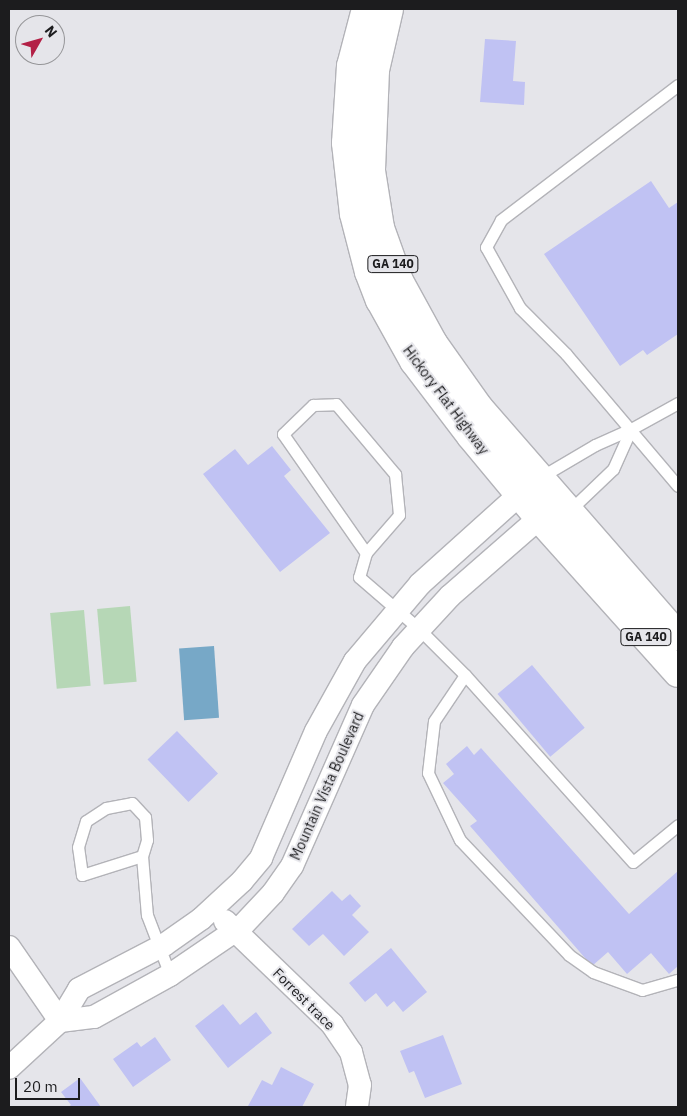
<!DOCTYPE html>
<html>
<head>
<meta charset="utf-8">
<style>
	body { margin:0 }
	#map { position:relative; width:687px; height:1116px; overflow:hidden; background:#e5e5ea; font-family:"IBM Plex Sans",sans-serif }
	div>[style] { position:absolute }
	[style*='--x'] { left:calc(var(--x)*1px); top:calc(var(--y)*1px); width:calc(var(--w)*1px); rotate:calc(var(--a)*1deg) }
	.green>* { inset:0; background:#b6d7b6; transform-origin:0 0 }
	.water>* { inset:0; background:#77a8c7; transform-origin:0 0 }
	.building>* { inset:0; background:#c0c2f3; transform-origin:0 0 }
	.roads { filter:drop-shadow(1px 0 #b3b3b8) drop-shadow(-1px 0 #b3b3b8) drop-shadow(0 1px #b3b3b8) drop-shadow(0 -1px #b3b3b8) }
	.lane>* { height:11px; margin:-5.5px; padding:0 5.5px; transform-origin:5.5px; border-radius:5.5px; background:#fff }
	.street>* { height:22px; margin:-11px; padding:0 11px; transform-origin:11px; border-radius:11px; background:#fff }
	.primary>* { height:28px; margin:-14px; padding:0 14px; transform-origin:14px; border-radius:14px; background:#fff }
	span { translate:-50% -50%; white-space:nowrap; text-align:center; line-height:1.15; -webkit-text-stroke:4px #e5e5ea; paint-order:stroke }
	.shield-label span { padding:1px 4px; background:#e5e5ea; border:1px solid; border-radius:4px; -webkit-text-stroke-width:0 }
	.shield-label { font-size:12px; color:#1c1c1e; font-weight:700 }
	.street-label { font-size:14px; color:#1c1c1e }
	.frame { position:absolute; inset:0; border:10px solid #1c1c1e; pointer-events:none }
	.north { position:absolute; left:15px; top:15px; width:50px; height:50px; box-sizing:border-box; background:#e5e5ea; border:1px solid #959598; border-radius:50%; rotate:52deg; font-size:14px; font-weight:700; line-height:20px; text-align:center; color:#1c1c1e }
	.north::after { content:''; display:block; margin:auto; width:18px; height:22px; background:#b32046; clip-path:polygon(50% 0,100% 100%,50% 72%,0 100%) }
	.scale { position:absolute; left:15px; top:1078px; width:65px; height:22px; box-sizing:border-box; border:2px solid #1c1c1e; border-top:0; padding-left:6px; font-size:15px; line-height:18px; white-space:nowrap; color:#1c1c1e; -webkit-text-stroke:4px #e5e5ea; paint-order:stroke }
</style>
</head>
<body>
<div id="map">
	<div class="green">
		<i style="left:130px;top:606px;width:76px;height:33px;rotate:85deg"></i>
		<i style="left:84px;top:610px;width:76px;height:34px;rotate:85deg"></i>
	</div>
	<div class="water">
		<i style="left:214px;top:646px;width:72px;height:35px;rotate:86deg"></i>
	</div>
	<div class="building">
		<i style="clip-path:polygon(485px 39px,516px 41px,513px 81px,525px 82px,524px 105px,480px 102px)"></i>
		<i style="clip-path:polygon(651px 181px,669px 208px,678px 202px,678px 334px,647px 355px,643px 350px,620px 366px,544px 254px)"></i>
		<i style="clip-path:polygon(272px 446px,291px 470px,284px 476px,330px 533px,280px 572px,203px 474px,235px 449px,248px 465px)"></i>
		<i style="left:532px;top:665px;width:82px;height:45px;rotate:50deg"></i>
		<i style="left:177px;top:731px;width:59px;height:41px;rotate:46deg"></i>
		<i style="clip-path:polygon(467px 746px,474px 755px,481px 748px,629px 914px,678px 871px,678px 966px,669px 974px,651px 953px,627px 974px,608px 952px,592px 966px,470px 826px,477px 821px,443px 783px,454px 774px,446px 764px)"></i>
		<i style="clip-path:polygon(332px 891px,342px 901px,350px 894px,361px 906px,352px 915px,369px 932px,344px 956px,323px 934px,309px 946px,292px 929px)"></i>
		<i style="clip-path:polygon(391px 948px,427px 992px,403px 1012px,394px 1001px,387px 1007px,376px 993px,365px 1002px,349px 983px)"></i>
		<i style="clip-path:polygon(223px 1004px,240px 1025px,256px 1012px,272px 1033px,228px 1068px,195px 1026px)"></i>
		<i style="clip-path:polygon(443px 1035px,462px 1084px,425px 1098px,414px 1071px,409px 1073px,400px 1051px)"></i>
		<i style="clip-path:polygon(155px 1037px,171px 1060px,133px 1087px,113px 1059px,137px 1042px,141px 1047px)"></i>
		<i style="clip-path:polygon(281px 1067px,314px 1084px,302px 1107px,248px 1106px,262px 1080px,272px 1085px)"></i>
		<i style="clip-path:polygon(80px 1078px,101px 1107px,68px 1107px,71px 1105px,61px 1092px)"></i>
	</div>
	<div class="roads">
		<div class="lane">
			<i style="--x:678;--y:85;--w:223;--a:142.7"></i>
			<i style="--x:501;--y:220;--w:31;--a:119"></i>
			<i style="--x:486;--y:247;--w:70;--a:60.9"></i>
			<i style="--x:520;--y:308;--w:65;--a:45"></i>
			<i style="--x:566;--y:354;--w:173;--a:49.7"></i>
			<i style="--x:631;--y:429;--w:54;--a:-29"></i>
			<i style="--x:539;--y:478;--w:65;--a:-30.5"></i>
			<i style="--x:595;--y:445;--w:39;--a:-24"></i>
			<i style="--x:631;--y:429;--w:44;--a:114.2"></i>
			<i style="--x:613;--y:469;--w:61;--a:136.3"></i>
			<i style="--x:366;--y:553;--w:145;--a:-124.9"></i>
			<i style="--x:283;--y:434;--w:42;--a:-44"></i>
			<i style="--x:313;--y:405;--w:23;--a:-2"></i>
			<i style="--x:336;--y:404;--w:92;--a:49.9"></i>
			<i style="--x:395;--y:474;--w:41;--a:84.4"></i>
			<i style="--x:399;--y:515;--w:50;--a:131"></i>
			<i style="--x:366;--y:553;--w:25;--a:106"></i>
			<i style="--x:359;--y:577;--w:78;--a:40.8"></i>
			<i style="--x:418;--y:628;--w:66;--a:45"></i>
			<i style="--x:465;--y:675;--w:55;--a:124"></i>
			<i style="--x:434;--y:721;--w:52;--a:96.6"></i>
			<i style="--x:428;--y:773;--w:74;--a:64.5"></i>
			<i style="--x:460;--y:840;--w:158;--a:46.5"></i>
			<i style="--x:569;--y:955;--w:29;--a:35"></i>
			<i style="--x:593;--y:972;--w:52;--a:20.2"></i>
			<i style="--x:642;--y:990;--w:37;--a:-16"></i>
			<i style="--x:465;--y:675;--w:251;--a:48.1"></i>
			<i style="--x:633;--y:862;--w:58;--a:-39.4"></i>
			<i style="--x:142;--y:856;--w:63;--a:162.4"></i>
			<i style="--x:82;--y:875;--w:28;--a:-98"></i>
			<i style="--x:78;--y:847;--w:27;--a:-73"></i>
			<i style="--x:86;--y:821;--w:24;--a:-33"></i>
			<i style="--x:106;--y:808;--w:26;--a:-11"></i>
			<i style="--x:132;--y:803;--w:19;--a:47"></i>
			<i style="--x:145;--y:817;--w:23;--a:85"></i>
			<i style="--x:147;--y:840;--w:17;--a:107"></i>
			<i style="--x:142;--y:856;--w:59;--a:85.2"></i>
			<i style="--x:147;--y:915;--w:64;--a:69"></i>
		</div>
		<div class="street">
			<i style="--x:225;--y:921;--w:149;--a:43.9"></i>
			<i style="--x:332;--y:1024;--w:34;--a:56"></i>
			<i style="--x:351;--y:1052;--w:34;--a:75"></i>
			<i style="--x:360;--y:1085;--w:22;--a:98"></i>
			<i style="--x:9;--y:947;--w:90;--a:55.4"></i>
			<i style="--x:60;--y:1021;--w:34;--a:-7"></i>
			<i style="--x:94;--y:1017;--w:87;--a:-28.9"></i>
			<i style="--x:170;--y:975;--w:87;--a:-34.2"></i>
			<i style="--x:242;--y:926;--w:45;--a:-46.8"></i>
			<i style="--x:273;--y:893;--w:33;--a:-55"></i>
			<i style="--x:292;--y:866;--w:176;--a:-66.2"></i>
			<i style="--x:363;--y:705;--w:70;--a:-55.4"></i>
			<i style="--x:403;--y:647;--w:69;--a:-47.3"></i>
			<i style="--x:450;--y:596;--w:134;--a:-41.1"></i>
			<i style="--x:9;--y:1068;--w:69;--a:-42.7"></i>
			<i style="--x:60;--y:1021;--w:37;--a:-59"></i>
			<i style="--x:79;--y:989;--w:96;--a:-27.4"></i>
			<i style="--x:164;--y:945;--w:45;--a:-35.1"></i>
			<i style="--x:201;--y:919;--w:56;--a:-42.8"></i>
			<i style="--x:242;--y:881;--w:30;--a:-50"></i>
			<i style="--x:261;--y:858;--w:138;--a:-66.6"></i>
			<i style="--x:316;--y:731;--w:80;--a:-60.9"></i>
			<i style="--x:355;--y:661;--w:101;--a:-49.8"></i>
			<i style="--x:420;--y:584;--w:151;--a:-42"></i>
		</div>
		<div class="primary">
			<i style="--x:366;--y:9;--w:59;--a:104.7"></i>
			<i style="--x:351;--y:66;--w:77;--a:93.7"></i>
			<i style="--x:346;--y:143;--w:71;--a:83.6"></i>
			<i style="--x:354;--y:214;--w:60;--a:75.5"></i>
			<i style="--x:369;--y:272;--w:30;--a:69"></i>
			<i style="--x:380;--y:300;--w:70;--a:60.9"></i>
			<i style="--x:414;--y:361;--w:94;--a:52.8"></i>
			<i style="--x:471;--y:436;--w:107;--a:50.3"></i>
			<i style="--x:539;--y:518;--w:208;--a:48.1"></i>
			<i style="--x:389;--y:9;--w:63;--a:102.9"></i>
			<i style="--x:375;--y:70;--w:101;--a:92.3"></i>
			<i style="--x:371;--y:171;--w:58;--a:81"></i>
			<i style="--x:380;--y:228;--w:56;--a:70.3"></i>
			<i style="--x:399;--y:281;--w:71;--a:61.3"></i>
			<i style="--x:433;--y:343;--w:80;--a:54.7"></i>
			<i style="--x:479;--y:408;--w:303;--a:48.9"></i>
		</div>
	</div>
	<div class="shield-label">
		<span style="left:393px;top:264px">GA 140</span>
		<span style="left:646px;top:637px">GA 140</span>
	</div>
	<div class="street-label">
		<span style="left:446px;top:400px;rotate:53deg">Hickory Flat Highway</span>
		<span style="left:327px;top:786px;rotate:-66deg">Mountain Vista Boulevard</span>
		<span style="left:304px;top:999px;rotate:45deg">Forrest trace</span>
	</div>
	<div class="frame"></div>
	<div class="north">N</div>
	<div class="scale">20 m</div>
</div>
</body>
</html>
